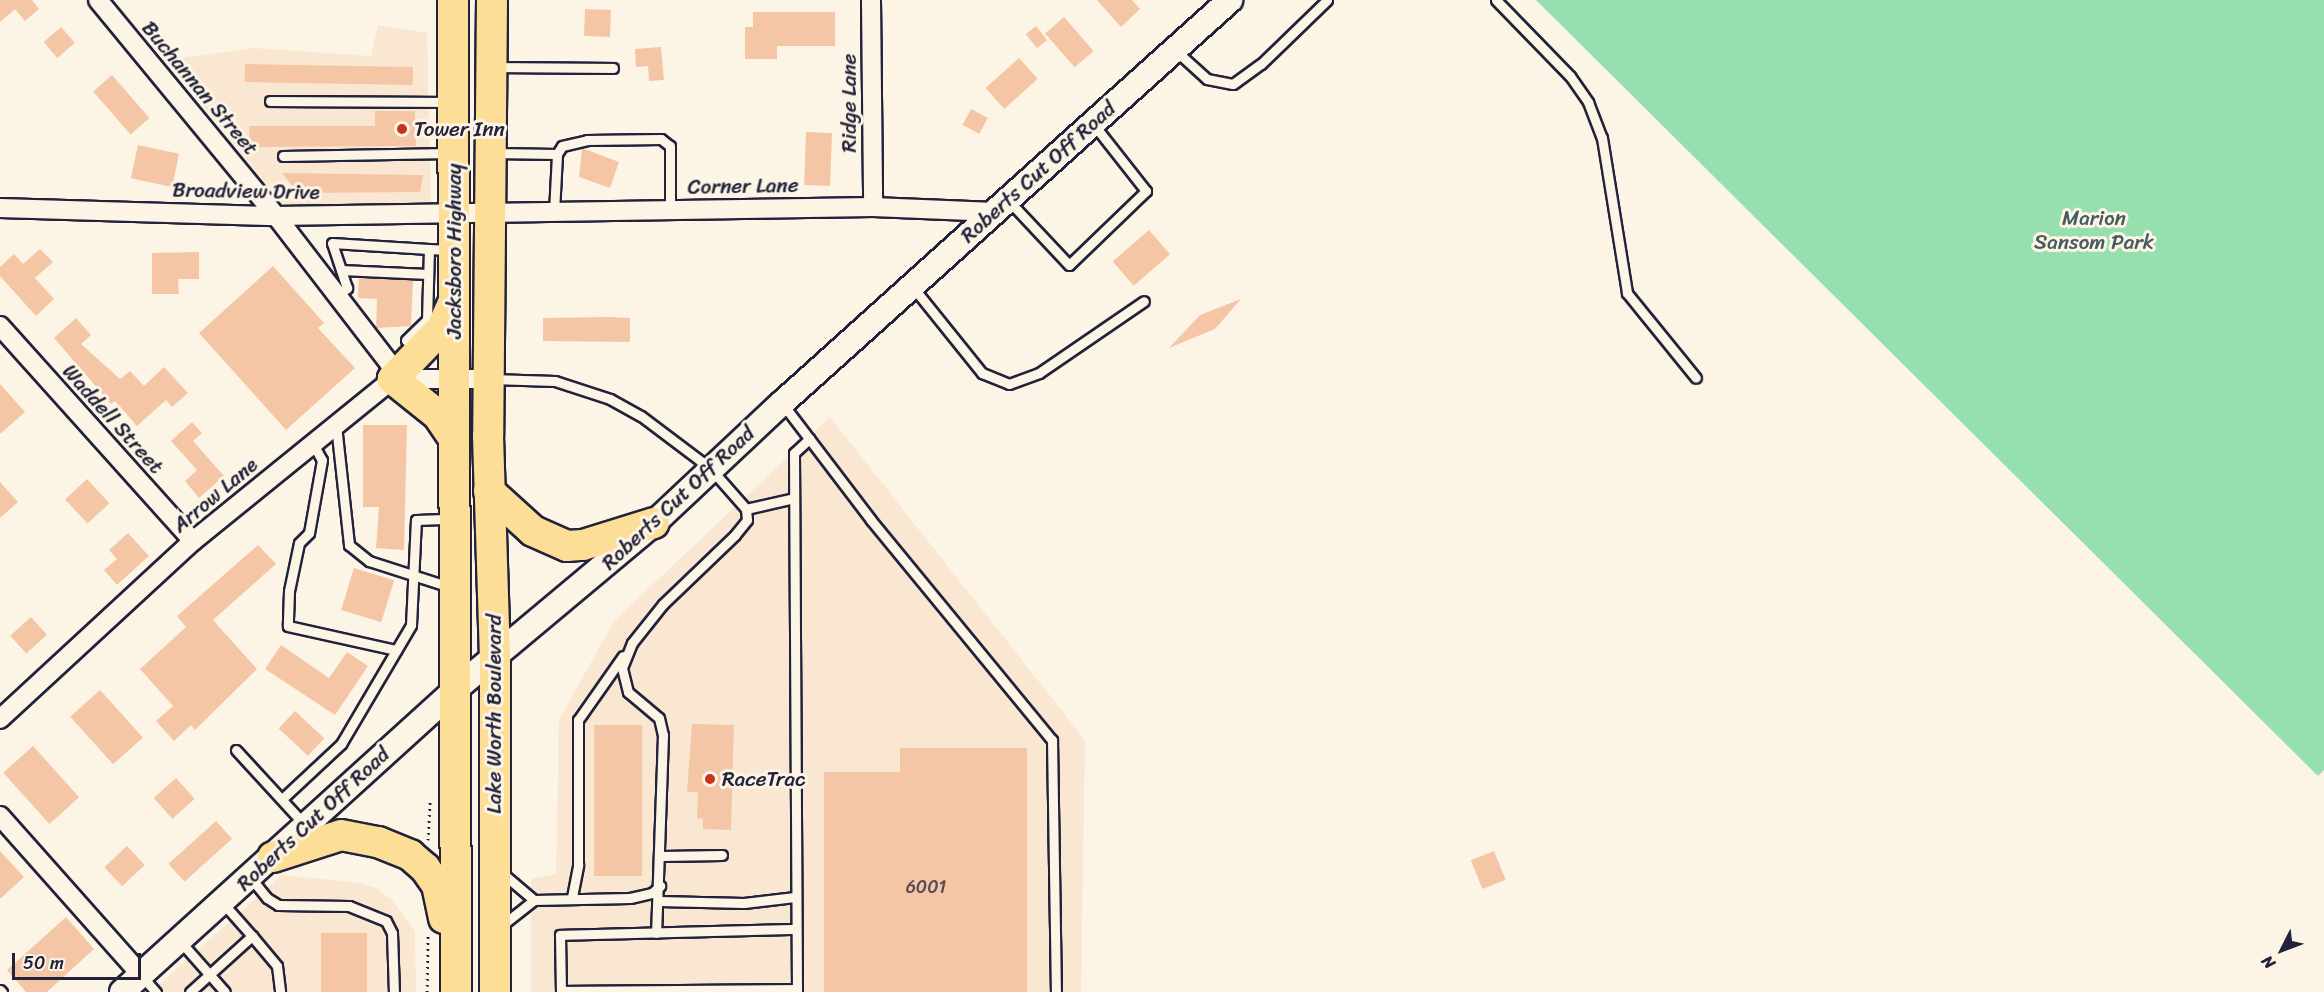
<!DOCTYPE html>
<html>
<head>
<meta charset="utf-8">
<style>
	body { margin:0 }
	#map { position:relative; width:2324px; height:992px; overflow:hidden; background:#fcf5e5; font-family:Sriracha,sans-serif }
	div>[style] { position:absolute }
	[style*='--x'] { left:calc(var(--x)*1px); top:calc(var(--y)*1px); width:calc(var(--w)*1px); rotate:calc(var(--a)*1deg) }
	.built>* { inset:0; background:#fae7d2 }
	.green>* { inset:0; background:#96dfaf }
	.building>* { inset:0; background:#f5c6a5; transform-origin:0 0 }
	.path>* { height:3px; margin-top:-1.5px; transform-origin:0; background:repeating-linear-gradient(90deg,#22223b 0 1.5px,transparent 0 6px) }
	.roads { filter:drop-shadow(2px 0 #22223b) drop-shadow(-2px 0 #22223b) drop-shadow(0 2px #22223b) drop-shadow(0 -2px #22223b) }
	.service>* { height:9px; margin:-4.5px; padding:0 4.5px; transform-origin:4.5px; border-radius:4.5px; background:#fcf5e5 }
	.minor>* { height:18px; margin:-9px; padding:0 9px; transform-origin:9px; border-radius:9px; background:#fcf5e5 }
	.tertiary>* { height:24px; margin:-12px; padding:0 12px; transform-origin:12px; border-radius:12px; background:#fcf5e5 }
	.primary>* { height:30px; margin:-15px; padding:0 15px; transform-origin:15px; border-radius:15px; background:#fcde96 }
	.dots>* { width:16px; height:16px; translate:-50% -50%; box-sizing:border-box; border:3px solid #fcf5e5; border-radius:50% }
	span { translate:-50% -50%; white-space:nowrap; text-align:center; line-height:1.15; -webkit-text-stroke:6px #fcf5e5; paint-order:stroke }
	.number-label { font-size:18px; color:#574b56 }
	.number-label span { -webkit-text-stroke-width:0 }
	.street-label { font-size:21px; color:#22223b }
	.poi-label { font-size:21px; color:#22223b }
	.left { translate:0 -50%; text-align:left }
	.park-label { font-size:21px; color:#455b5e }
	.north { position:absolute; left:2252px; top:920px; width:60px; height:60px; -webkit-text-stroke:4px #fcf5e5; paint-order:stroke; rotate:228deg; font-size:16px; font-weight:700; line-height:24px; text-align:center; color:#22223b }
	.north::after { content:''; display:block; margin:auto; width:21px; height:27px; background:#22223b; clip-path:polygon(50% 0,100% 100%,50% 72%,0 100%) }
	.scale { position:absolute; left:12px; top:953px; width:129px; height:27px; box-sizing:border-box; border:3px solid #22223b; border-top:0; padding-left:8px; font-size:18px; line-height:21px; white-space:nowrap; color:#22223b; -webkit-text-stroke:4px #fcf5e5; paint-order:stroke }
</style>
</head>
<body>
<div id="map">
	<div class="built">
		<i style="clip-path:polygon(378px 25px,427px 33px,431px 204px,283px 205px,165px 60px,254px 48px,371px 56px)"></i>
		<i style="clip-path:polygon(830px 417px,1085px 740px,1081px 992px,531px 992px,531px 879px,556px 874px,559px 720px,614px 621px)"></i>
		<i style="clip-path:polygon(282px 875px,359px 883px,376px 888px,392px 900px,415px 931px,416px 992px,151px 992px)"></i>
	</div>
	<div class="green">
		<i style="clip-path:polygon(1536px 0,2324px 0,2324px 770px,2318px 776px)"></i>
	</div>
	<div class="building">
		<i style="clip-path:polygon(0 0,32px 0,39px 9px,25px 21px,15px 9px,0 22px)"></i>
		<i style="clip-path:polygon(1097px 0,1132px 0,1140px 9px,1121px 27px)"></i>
		<i style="left:585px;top:9px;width:26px;height:27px;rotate:2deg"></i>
		<i style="clip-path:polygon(753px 12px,835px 12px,835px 46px,777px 46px,777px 59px,745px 59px,745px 27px,753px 27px)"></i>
		<i style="left:1064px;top:17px;width:45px;height:25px;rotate:49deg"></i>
		<i style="left:1036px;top:26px;width:18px;height:13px;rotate:52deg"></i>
		<i style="left:61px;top:27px;width:21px;height:23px;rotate:49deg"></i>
		<i style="clip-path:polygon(661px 47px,664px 80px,649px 81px,648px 66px,636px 67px,635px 49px)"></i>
		<i style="left:1019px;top:58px;width:28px;height:45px;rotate:48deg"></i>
		<i style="left:245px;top:64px;width:168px;height:18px;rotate:1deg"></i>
		<i style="left:112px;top:75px;width:57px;height:25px;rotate:49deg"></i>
		<i style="left:971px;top:109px;width:19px;height:18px;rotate:28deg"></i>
		<i style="clip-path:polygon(375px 111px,415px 111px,416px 146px,250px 147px,249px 126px,375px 126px)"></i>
		<i style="left:806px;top:132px;width:26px;height:53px;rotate:2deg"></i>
		<i style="left:138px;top:145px;width:42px;height:34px;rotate:12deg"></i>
		<i style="clip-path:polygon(582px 148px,619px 162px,610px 188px,579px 177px)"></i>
		<i style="clip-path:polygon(282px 173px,423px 175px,420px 192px,298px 193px)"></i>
		<i style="left:1149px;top:230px;width:32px;height:48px;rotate:49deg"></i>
		<i style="clip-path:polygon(40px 249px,53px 262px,35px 278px,54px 299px,36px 316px,0 276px,0 267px,14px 254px,23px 264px)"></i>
		<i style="clip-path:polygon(199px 252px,199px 279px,178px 279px,179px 294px,152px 294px,152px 253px)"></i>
		<i style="clip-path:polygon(273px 266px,324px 323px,318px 328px,355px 368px,286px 430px,199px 333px)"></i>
		<i style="clip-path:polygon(359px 278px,413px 280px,411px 326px,376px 328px,377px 299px,358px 298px)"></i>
		<i style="clip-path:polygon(1241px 299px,1215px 329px,1169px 348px,1200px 315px)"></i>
		<i style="clip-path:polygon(608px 317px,630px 318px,630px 342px,543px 341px,543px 318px)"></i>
		<i style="clip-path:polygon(76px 318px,91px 335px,81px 344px,120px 379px,130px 371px,144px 386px,164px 367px,188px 393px,172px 407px,166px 400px,137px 426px,115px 401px,111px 404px,54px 338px)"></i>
		<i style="clip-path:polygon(0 384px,25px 412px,0 434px)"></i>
		<i style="clip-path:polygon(192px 422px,202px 433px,193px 441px,224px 476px,199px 498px,185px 481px,197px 470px,171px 441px)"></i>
		<i style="clip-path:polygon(363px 425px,407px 425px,404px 550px,376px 548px,379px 507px,363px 507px)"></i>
		<i style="left:87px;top:479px;width:33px;height:30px;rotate:47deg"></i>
		<i style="clip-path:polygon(0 482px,18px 502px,0 518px)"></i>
		<i style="clip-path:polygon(128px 533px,149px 556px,117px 585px,104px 570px,117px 559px,109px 550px)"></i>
		<i style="clip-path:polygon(258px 545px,276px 564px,213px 620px,257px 669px,195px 730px,191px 725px,174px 741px,156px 721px,173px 706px,140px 669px,186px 627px,177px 616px)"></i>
		<i style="left:354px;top:568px;width:42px;height:44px;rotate:17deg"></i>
		<i style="left:31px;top:617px;width:24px;height:28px;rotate:48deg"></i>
		<i style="clip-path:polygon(281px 645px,329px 678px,347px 652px,368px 666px,335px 715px,265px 669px)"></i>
		<i style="left:100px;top:690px;width:64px;height:40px;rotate:48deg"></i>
		<i style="left:295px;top:711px;width:40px;height:24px;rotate:43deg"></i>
		<i style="clip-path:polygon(692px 724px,734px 725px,731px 830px,703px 829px,703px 819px,697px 818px,698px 792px,687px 792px)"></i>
		<i style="left:594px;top:725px;width:48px;height:151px"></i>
		<i style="left:33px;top:746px;width:69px;height:40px;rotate:48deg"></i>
		<i style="clip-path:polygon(900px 748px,1027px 748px,1027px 992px,824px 992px,824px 772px,900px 772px)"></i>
		<i style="left:176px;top:778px;width:28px;height:30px;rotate:48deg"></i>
		<i style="left:216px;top:821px;width:24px;height:64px;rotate:48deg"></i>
		<i style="left:127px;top:846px;width:26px;height:31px;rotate:47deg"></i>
		<i style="clip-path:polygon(0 851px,24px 877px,0 899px)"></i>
		<i style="left:1494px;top:851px;width:31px;height:25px;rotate:68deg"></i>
		<i style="clip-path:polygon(66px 917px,94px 949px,47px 992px,26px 992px,7px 970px)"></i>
		<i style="left:321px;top:933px;width:46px;height:59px"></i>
	</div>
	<div class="path">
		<i style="--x:428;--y:840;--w:38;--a:-87"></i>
		<i style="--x:427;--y:992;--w:58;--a:-89"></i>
	</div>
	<div class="roads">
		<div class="service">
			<i style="--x:1496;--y:0;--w:106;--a:45.8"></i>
			<i style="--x:1570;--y:76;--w:32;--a:55"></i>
			<i style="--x:1588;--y:102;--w:39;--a:69"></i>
			<i style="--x:1602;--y:138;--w:157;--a:80.8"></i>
			<i style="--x:1627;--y:293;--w:109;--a:50.9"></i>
			<i style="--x:1175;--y:50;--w:43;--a:42.2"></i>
			<i style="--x:1207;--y:79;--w:26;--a:11"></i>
			<i style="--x:1233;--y:84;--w:34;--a:-36"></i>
			<i style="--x:1261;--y:64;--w:92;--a:-44.1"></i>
			<i style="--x:494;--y:67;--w:119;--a:0.5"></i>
			<i style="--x:270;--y:101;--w:178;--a:0.3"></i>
			<i style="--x:493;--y:153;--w:64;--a:0.9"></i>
			<i style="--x:283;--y:156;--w:166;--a:-1"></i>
			<i style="--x:1008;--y:200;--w:89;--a:46.8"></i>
			<i style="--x:1069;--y:265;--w:107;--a:-43.9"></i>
			<i style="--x:1146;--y:191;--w:84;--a:-128.2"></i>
			<i style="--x:554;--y:212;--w:58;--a:-87"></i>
			<i style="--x:557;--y:154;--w:9;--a:-58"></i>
			<i style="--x:562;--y:146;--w:26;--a:-13"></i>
			<i style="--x:587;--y:140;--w:74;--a:-0.8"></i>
			<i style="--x:661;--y:139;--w:11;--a:38"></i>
			<i style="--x:670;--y:146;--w:64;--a:90"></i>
			<i style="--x:341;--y:270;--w:87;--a:2.6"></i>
			<i style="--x:912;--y:286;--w:112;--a:51.2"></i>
			<i style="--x:982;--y:373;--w:29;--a:22"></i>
			<i style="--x:1009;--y:384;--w:32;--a:-20"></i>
			<i style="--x:1039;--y:373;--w:127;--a:-34.4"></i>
			<i style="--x:336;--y:296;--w:14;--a:-36"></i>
			<i style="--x:347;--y:288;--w:47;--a:-108.4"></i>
			<i style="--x:332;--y:243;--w:97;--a:3.5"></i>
			<i style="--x:416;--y:349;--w:13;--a:-138"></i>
			<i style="--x:406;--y:340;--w:29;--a:-44"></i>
			<i style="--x:427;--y:320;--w:71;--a:-88.4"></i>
			<i style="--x:429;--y:249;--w:19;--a:3"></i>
			<i style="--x:491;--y:379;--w:64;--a:1.8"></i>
			<i style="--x:555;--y:381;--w:58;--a:18.1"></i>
			<i style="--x:610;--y:399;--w:35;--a:29"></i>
			<i style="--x:641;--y:416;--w:86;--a:37"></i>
			<i style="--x:710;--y:468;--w:55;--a:48.7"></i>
			<i style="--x:746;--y:509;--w:11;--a:85"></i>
			<i style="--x:747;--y:520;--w:19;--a:129"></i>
			<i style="--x:735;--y:535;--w:100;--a:136.2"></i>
			<i style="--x:663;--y:604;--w:50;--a:128.5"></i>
			<i style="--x:632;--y:643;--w:27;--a:112"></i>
			<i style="--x:622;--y:668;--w:25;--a:76"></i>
			<i style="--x:628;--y:692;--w:40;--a:40"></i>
			<i style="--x:659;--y:718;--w:17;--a:77"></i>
			<i style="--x:663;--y:735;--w:198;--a:92"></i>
			<i style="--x:782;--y:403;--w:147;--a:52.7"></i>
			<i style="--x:871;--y:520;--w:285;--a:50.6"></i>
			<i style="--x:1052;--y:740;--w:252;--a:89.1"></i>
			<i style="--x:336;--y:425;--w:121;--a:83.8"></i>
			<i style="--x:349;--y:545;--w:26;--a:39"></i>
			<i style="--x:369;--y:561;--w:85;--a:17.8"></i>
			<i style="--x:313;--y:444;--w:18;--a:61"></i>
			<i style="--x:322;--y:460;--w:74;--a:100.1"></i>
			<i style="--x:309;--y:533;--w:14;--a:135"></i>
			<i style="--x:299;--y:543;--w:49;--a:101.8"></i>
			<i style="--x:289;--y:591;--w:35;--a:92"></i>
			<i style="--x:288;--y:626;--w:111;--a:12.5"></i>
			<i style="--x:746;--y:509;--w:49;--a:-12.9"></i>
			<i style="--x:236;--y:750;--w:102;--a:47.4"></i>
			<i style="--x:282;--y:799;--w:81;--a:-43"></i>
			<i style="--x:341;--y:744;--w:138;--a:-59.5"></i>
			<i style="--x:411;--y:625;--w:105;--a:-87.3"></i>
			<i style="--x:416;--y:520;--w:34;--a:-2"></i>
			<i style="--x:662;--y:856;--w:60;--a:-1"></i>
			<i style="--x:502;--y:873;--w:42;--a:40.2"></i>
			<i style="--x:250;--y:877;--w:27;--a:51"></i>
			<i style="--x:267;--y:898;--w:13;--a:32"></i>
			<i style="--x:278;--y:905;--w:71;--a:0.8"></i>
			<i style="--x:349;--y:906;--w:40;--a:22"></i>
			<i style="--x:386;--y:921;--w:13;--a:63"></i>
			<i style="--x:392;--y:933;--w:59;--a:88.1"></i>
			<i style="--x:572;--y:897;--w:33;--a:-79"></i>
			<i style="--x:578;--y:865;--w:145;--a:-90"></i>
			<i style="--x:578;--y:720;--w:78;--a:-54.9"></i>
			<i style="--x:659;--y:901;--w:85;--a:1.3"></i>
			<i style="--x:744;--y:903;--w:51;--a:-6.7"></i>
			<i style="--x:501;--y:926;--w:42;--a:-38.2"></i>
			<i style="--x:534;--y:900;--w:96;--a:-1.2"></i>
			<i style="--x:630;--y:898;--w:23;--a:-13"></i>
			<i style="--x:652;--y:893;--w:11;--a:-41"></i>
			<i style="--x:252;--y:936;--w:39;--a:50"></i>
			<i style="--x:277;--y:966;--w:26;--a:83"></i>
			<i style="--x:179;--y:940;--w:69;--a:48.5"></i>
			<i style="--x:141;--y:975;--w:23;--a:49"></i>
			<i style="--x:0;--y:990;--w:3;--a:45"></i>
			<i style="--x:561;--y:991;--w:236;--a:-0.5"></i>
			<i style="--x:190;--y:992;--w:84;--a:-42.1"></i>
			<i style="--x:252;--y:936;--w:45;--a:-131.4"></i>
			<i style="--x:561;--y:992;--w:57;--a:-91"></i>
			<i style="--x:560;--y:935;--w:236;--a:-1.5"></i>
			<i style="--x:797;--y:992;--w:539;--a:-90.32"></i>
			<i style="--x:794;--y:453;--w:21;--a:-43"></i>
		</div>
		<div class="minor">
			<i style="--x:98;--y:0;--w:280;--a:50.5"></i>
			<i style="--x:276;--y:216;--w:187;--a:52.4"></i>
			<i style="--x:390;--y:364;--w:15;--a:79"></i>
			<i style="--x:871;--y:0;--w:207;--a:89.4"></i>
			<i style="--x:0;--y:208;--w:276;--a:1.7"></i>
			<i style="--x:276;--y:216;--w:597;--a:-0.86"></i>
			<i style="--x:873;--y:207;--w:122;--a:2.3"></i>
			<i style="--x:0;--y:326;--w:289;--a:48.1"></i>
			<i style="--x:0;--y:719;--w:263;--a:-42.7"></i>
			<i style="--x:193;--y:541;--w:257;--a:-39"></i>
			<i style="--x:393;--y:379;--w:97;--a:0"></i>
			<i style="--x:0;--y:816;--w:213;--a:48.4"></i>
		</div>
		<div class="tertiary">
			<i style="--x:122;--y:992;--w:452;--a:-42.2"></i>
			<i style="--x:457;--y:688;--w:257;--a:-39.9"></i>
			<i style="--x:654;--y:523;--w:175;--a:-43.2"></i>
			<i style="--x:782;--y:403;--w:603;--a:-41.97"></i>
		</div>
		<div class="primary">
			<i style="--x:453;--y:0;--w:992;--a:89.83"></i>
			<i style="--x:492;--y:0;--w:436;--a:90.5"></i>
			<i style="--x:488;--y:436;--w:223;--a:88.2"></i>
			<i style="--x:495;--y:659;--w:333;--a:90"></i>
			<i style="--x:453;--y:303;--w:27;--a:114"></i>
			<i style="--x:442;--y:328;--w:71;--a:133.9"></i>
			<i style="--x:393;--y:379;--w:58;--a:38.7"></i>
			<i style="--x:438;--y:415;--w:27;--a:56"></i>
			<i style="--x:489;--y:491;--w:59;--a:42.3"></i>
			<i style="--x:533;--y:531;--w:37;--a:24"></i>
			<i style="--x:567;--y:546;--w:16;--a:-4"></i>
			<i style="--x:583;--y:545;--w:74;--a:-17.2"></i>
			<i style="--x:273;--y:857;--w:71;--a:-17.9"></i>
			<i style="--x:341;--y:835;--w:38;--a:11"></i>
			<i style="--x:378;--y:842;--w:35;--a:22"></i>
			<i style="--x:410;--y:855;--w:20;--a:41"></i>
			<i style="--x:425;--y:868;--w:21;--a:55"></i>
			<i style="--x:437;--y:885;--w:34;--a:78"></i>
		</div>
	</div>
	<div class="dots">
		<i style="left:402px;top:129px;background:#c8321e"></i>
		<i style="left:710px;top:779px;background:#c8321e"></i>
	</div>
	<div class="number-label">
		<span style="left:926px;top:887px">6001</span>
	</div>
	<div class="street-label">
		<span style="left:200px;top:88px;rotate:50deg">Buchannan Street</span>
		<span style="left:849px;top:103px;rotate:-90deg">Ridge Lane</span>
		<span style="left:1038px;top:172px;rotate:-42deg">Roberts Cut Off Road</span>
		<span style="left:743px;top:186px;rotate:-1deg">Corner Lane</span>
		<span style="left:246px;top:191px;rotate:1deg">Broadview Drive</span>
		<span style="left:454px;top:251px;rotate:-90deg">Jacksboro Highway</span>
		<span style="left:113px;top:419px;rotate:48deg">Waddell Street</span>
		<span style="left:215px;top:495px;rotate:-40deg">Arrow Lane</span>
		<span style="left:678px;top:498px;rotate:-43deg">Roberts Cut Off Road</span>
		<span style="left:494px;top:714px;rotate:-90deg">Lake Worth Boulevard</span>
		<span style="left:313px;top:819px;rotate:-43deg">Roberts Cut Off Road</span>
	</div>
	<div class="poi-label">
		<span class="left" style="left:414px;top:129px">Tower Inn</span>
		<span class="left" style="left:722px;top:779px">RaceTrac</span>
	</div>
	<div class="park-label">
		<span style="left:2094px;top:230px">Marion<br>Sansom Park</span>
	</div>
	<div class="north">N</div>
	<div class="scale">50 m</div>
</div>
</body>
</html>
